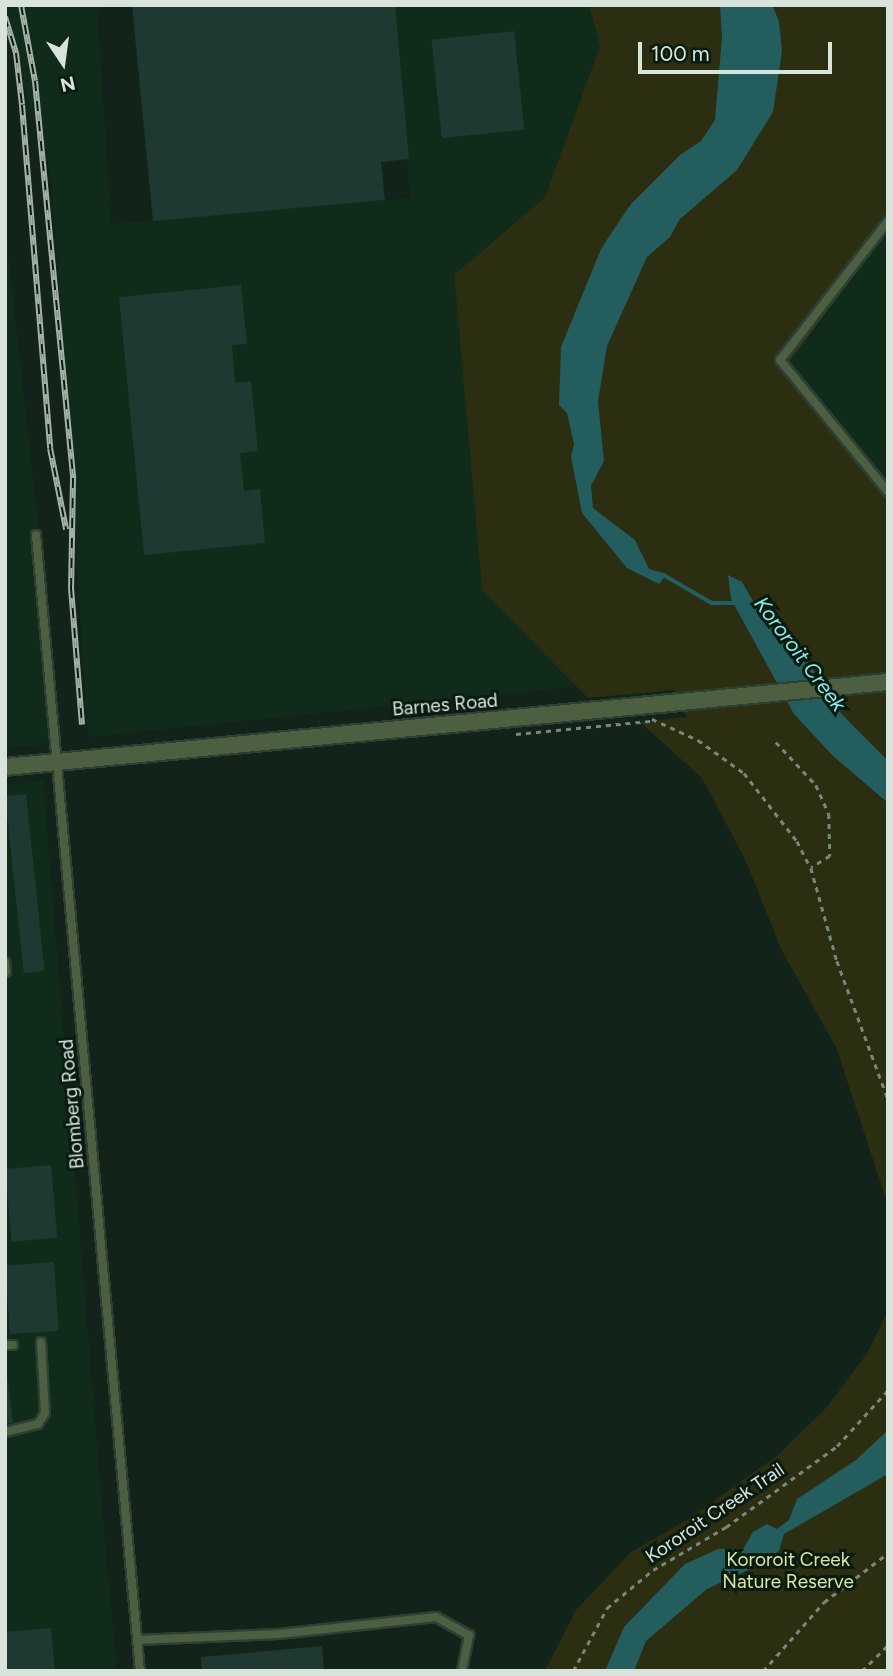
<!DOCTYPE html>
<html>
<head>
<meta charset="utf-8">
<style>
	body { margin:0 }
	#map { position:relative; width:893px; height:1676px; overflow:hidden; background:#122419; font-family:Figtree,sans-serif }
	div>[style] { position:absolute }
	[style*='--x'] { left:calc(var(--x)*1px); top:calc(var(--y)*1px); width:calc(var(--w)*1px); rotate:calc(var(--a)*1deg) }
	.built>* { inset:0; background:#112b1b }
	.green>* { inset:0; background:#2b2e10 }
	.water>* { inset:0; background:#245d5e }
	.stream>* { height:3.5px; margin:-1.75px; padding:0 1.75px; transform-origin:1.75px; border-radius:1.75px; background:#245d5e }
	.building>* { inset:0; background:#1f3832; transform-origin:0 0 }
	.path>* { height:2.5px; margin-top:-1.25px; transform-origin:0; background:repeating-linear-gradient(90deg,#78877d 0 5px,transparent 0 10px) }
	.roads { filter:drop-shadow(2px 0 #2e3f34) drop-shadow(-2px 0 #2e3f34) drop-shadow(0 2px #2e3f34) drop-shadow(0 -2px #2e3f34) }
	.service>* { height:8px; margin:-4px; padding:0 4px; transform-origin:4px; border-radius:4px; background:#4c6041 }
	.minor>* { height:16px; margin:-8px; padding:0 8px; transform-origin:8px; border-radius:8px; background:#4c6041 }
	.rail>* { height:6px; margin-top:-3px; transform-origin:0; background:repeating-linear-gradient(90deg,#081b10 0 10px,#a5b2a9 0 20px); box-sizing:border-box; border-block:2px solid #a5b2a9 }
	span { translate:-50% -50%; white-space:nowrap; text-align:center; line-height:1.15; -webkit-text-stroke:6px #081b10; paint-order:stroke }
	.street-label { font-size:19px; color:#d8e3db }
	.park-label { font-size:19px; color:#dde6a1 }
	.water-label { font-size:21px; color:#8ceaea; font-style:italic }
	.frame { position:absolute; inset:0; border:7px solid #d8e3db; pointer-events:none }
	.north { position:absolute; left:28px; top:28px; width:70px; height:70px; -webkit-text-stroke:5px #081b10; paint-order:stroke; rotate:167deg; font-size:19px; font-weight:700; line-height:28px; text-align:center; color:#d8e3db }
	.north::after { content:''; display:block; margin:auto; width:24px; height:32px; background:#d8e3db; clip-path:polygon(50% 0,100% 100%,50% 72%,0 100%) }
	.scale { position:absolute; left:638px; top:42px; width:194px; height:32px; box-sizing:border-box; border:4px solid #d8e3db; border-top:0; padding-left:9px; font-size:21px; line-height:24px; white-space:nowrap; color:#d8e3db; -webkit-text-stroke:5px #081b10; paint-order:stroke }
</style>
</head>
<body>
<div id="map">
	<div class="built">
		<i style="clip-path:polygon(5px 5px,97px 5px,111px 224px,410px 198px,394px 5px,589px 5px,600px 46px,545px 197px,454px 275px,482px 590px,579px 686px,88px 737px,51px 173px,5px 28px)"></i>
		<i style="clip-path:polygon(5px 225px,62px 743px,5px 748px)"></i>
		<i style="clip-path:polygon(888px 230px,888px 491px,786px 367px)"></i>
		<i style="clip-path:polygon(43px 781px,104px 1531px,117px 1671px,5px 1671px,5px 785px)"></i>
	</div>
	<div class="green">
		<i style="clip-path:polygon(589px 5px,888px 5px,888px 230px,786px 367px,888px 491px,888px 1205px,836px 1047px,781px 949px,745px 859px,702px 778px,640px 722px,687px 717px,672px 695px,677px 693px,674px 690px,588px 698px,482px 590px,454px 275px,545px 197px,600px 46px)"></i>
		<i style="clip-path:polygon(888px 1311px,888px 1671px,545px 1671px,576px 1610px,631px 1552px,687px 1520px,777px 1456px,826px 1408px,868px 1352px)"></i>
	</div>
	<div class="water">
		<i style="clip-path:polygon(720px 5px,772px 5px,779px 21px,782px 51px,773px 112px,737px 170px,679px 220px,670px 237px,647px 257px,607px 346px,598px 401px,604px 461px,591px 486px,593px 508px,635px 540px,649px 569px,667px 574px,659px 584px,627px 568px,582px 513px,571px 457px,574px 444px,567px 413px,559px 405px,561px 347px,601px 249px,614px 229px,631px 204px,680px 155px,701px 141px,715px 120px,722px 37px)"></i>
		<i style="clip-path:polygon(728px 575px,742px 582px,753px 601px,807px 660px,818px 678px,821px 693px,888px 761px,888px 803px,833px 756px,794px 714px,731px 599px)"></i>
		<i style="clip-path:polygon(888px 1430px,888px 1474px,784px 1534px,779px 1551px,763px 1563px,707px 1589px,646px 1641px,634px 1671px,605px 1671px,624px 1627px,685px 1564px,718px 1549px,743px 1549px,753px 1532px,767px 1524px,777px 1529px,789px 1520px,797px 1499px,856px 1460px)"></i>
	</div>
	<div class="stream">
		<i style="--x:664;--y:575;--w:56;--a:30.3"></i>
		<i style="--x:712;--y:603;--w:23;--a:0"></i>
	</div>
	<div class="building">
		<i style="clip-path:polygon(132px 5px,395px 5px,409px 159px,381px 162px,385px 200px,153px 221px)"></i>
		<i style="left:514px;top:31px;width:99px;height:83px;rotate:84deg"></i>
		<i style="clip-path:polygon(241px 285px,247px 344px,232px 345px,235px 383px,251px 381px,258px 451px,240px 453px,244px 491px,260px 489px,265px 543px,144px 555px,119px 297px)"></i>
		<i style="left:26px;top:794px;width:178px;height:21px;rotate:84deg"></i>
		<i style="left:51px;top:1165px;width:73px;height:46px;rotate:85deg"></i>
		<i style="left:54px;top:1262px;width:69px;height:49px;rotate:86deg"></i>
		<i style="clip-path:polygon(5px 1359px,13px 1423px,5px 1424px)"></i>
		<i style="clip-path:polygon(51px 1628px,55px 1671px,5px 1671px,5px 1632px)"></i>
		<i style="clip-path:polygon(322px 1646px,324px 1671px,202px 1671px,201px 1657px)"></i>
	</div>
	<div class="path">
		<i style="--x:652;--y:719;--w:51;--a:24.5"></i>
		<i style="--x:698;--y:740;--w:57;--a:35.7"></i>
		<i style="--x:744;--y:773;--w:86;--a:52.1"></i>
		<i style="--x:797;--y:841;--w:30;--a:63"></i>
		<i style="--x:811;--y:868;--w:97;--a:74.4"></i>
		<i style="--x:837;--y:961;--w:147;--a:69.7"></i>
		<i style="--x:516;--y:734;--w:137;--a:-5.5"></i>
		<i style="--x:776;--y:742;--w:59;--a:47.1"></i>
		<i style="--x:816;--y:785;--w:32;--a:66"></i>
		<i style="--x:829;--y:814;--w:42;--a:88.6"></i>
		<i style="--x:830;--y:856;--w:22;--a:148"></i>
		<i style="--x:573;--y:1671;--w:72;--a:-61.6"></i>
		<i style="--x:607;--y:1608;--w:60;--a:-39.6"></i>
		<i style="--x:653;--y:1570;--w:85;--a:-30.5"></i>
		<i style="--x:726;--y:1527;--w:137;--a:-36.1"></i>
		<i style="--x:837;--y:1446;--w:76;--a:-47.7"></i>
		<i style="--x:763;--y:1671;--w:92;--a:-48.5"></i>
		<i style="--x:824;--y:1602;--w:81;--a:-37.4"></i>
		<i style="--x:862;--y:1671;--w:37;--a:-45"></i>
	</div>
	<div class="roads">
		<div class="service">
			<i style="--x:888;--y:221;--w:176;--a:127.8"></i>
			<i style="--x:780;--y:360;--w:171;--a:50.7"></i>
			<i style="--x:36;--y:535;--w:1141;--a:84.77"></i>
			<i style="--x:5;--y:962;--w:10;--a:84"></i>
			<i style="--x:5;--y:1345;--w:8;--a:0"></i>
			<i style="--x:5;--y:1432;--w:34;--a:-14"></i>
			<i style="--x:38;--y:1424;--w:13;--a:-58"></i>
			<i style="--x:45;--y:1413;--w:71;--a:-93.2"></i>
			<i style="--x:137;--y:1640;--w:142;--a:-2.4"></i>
			<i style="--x:279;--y:1634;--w:158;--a:-6.2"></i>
			<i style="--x:436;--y:1617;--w:38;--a:29"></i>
			<i style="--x:469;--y:1635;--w:37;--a:101"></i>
		</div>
		<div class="minor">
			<i style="--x:5;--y:767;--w:887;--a:-5.5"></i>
		</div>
	</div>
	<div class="rail">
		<i style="--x:21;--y:5;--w:77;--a:79.6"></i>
		<i style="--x:35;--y:81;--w:399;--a:84.5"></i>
		<i style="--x:73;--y:478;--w:110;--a:91"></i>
		<i style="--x:71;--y:588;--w:137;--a:85.4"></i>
		<i style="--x:5;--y:17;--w:38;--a:73"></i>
		<i style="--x:16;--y:53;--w:52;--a:83.4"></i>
		<i style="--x:22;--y:105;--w:344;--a:85.3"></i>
		<i style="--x:50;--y:448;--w:83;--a:78.8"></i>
	</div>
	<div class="street-label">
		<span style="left:445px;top:705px;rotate:-5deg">Barnes Road</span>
		<span style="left:72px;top:1104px;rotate:-95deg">Blomberg Road</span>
		<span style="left:715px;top:1513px;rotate:-34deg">Kororoit Creek Trail</span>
	</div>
	<div class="park-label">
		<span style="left:788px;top:1571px">Kororoit Creek<br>Nature Reserve</span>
	</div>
	<div class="water-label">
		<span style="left:800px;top:654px;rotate:53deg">Kororoit Creek</span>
	</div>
	<div class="frame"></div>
	<div class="north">N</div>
	<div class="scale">100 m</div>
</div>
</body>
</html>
